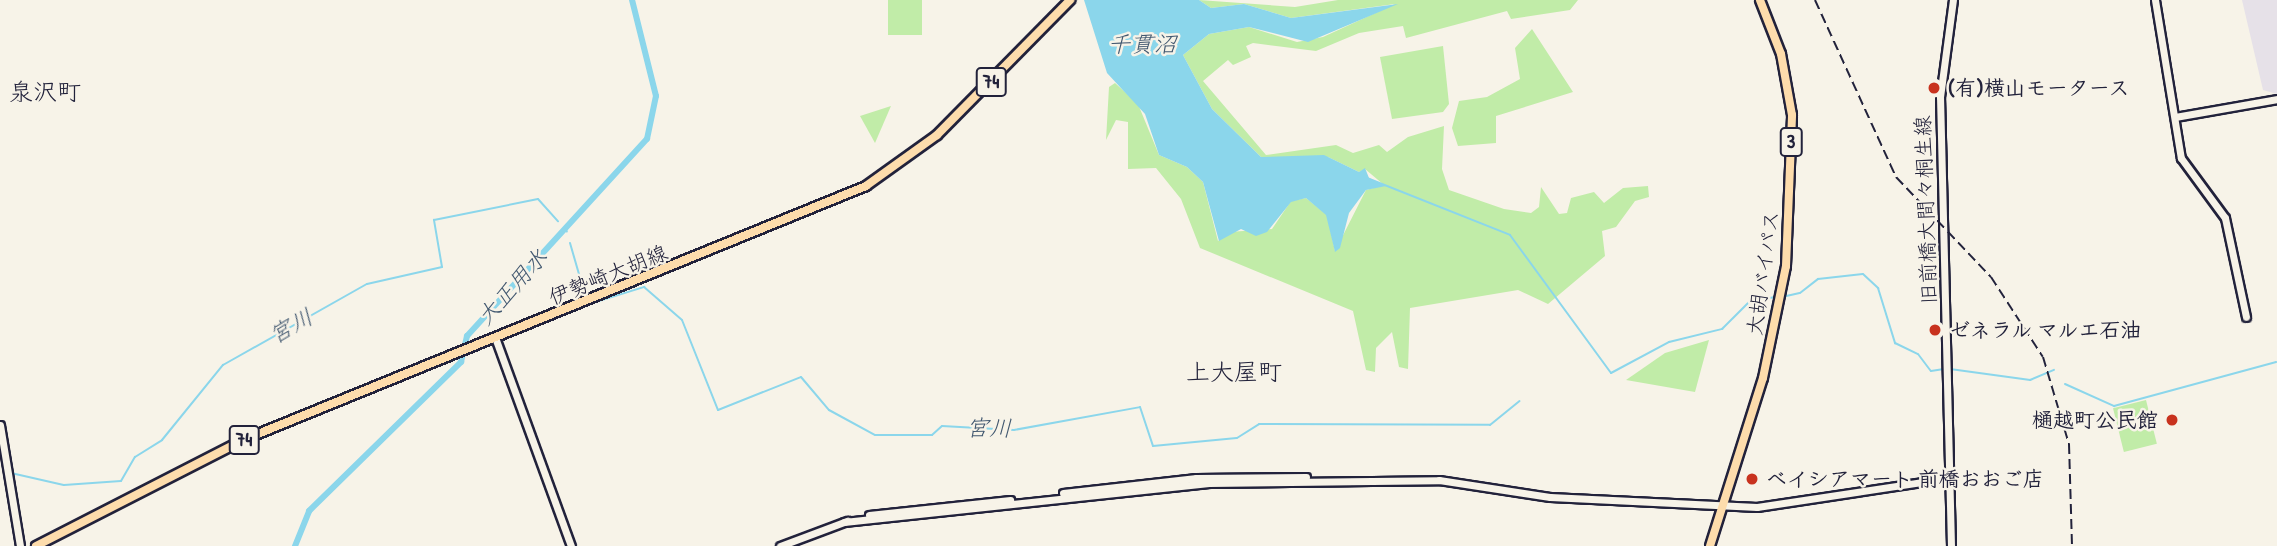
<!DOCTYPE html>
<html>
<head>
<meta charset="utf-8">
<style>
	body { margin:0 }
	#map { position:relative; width:2277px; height:546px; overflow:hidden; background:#f7f3e8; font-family:"Patrick Hand","Klee One",sans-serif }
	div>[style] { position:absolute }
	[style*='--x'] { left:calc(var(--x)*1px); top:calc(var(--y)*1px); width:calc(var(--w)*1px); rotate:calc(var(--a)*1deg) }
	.built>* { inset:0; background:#e6e1e8 }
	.green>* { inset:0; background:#c1eca8; transform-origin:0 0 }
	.water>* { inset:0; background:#8bd6eb }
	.stream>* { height:2px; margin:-1px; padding:0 1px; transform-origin:1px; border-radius:1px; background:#8bd6eb }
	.canal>* { height:6px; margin:-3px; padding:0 3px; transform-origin:3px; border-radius:3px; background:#8bd6eb }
	.roads { filter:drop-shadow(2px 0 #22223b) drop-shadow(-2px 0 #22223b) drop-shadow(0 2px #22223b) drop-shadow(0 -2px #22223b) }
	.secondary>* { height:7px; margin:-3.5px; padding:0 3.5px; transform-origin:3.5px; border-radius:3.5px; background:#f7f3e8 }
	.primary>* { height:8px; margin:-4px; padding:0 4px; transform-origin:4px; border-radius:4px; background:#fddcac }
	.rail>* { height:2px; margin-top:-1px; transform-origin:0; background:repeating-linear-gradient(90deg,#22223b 0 10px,transparent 0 15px) }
	.dots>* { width:19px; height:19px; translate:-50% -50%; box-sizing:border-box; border:4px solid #f7f3e8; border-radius:50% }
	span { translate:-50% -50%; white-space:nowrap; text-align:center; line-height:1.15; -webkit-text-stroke:5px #f7f3e8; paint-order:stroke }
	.shield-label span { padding:2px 5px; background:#f7f3e8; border:2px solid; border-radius:5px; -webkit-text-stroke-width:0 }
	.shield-label { font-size:19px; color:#22223b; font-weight:700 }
	.poi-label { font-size:21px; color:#22223b; font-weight:700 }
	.left { translate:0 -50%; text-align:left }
	.right { translate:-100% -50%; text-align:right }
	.street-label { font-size:21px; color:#22223b }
	.water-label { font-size:23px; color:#425870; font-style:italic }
	.quarter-label { font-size:24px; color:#22223b }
</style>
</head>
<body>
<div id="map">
	<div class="built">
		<i style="clip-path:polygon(2242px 0,2277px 0,2277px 94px,2263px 90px)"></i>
	</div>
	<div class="green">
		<i style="left:888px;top:0;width:34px;height:35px"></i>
		<i style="clip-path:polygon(1199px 0,1295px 7px,1338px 0,1578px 0,1570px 10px,1511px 19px,1507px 11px,1406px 38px,1403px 26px,1359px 33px,1316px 51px,1253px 43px,1246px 46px,1251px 57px,1233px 65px,1228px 60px,1203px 81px,1266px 155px,1336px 145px,1353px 153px,1379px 145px,1387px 152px,1408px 137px,1444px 126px,1442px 169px,1449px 190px,1504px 209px,1531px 213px,1539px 207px,1541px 187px,1559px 214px,1567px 213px,1571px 198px,1594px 192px,1604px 203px,1623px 188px,1648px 186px,1649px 197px,1635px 201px,1616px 227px,1602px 231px,1605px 256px,1548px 304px,1518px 290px,1410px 308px,1408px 369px,1399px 367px,1392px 332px,1376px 348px,1375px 372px,1366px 370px,1353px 311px,1200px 248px,1181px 199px,1156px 168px,1128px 169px,1128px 122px,1116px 120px,1106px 140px,1109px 87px,1115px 83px,1138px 104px,1159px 155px,1187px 167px,1203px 182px,1218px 241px,1229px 232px,1272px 229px,1291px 201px,1306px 198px,1327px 215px,1335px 251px,1366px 190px,1384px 185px,1365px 169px,1359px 172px,1328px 157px,1261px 157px,1212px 109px,1183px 55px,1209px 34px,1249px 27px,1297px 42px,1323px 37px,1395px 4px,1291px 18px,1244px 4px,1211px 8px)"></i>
		<i style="clip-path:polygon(1532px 29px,1573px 92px,1496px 116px,1496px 143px,1458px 146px,1452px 128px,1459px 101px,1487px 97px,1520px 79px,1515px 48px)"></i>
		<i style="clip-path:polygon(1443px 46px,1449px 104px,1443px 112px,1392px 119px,1380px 57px)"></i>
		<i style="clip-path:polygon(891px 106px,875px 143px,860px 116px)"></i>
		<i style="clip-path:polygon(1709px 340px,1695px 392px,1626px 380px,1665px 353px)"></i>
		<i style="left:2146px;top:400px;width:45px;height:34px;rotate:76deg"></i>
	</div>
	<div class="water">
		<i style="clip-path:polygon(1084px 0,1199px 0,1211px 8px,1244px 4px,1291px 18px,1398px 4px,1308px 42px,1249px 27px,1209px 34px,1183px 55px,1212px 109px,1261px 157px,1324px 155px,1359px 172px,1365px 168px,1369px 178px,1386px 186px,1366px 190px,1349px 213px,1340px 248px,1335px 252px,1326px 215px,1306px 198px,1291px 202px,1267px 232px,1256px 236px,1241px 229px,1219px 241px,1203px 182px,1187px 167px,1159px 155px,1145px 114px,1107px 73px)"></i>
	</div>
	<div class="stream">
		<i style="--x:1367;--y:178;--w:154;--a:21.7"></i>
		<i style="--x:1510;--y:235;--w:171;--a:53.8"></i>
		<i style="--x:1611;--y:373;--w:66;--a:-28.1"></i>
		<i style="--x:1669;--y:342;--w:55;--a:-13.8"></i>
		<i style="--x:1722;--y:329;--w:40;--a:-45"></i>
		<i style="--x:1750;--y:301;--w:26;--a:-9"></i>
		<i style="--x:565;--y:228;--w:4;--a:63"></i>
		<i style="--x:570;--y:243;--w:54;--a:73.9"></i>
		<i style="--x:1782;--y:297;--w:18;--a:-13"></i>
		<i style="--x:1800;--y:293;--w:23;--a:-38"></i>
		<i style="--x:1818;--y:279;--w:45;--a:-6.3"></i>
		<i style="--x:1863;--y:274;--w:21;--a:43"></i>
		<i style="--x:1878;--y:288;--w:58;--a:72.8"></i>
		<i style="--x:1895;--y:343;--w:25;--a:26"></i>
		<i style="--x:1918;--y:354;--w:21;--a:53"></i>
		<i style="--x:1931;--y:371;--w:13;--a:-9"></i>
		<i style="--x:589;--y:304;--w:58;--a:-17.2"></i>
		<i style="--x:644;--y:287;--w:50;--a:41"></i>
		<i style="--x:682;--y:320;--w:97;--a:68.2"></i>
		<i style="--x:718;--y:410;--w:89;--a:-21.7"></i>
		<i style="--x:801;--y:377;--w:43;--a:49.7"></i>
		<i style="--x:829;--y:410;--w:52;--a:28.5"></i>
		<i style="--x:875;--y:435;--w:57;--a:0"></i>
		<i style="--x:932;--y:435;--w:13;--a:-42"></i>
		<i style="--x:942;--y:426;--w:72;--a:3.2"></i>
		<i style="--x:1014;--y:430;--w:128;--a:-10.3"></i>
		<i style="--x:1140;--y:407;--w:41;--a:71.6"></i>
		<i style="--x:1153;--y:446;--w:84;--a:-5.4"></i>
		<i style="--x:1237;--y:438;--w:26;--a:-32"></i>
		<i style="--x:1259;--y:424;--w:231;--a:0.2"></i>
		<i style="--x:1490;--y:425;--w:38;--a:-39"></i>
		<i style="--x:1950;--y:369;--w:81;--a:7.8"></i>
		<i style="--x:2030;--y:380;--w:26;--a:-23"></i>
		<i style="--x:2065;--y:384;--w:54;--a:24.2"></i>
		<i style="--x:2114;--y:406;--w:168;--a:-15.2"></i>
		<i style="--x:11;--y:473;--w:54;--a:12.8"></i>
		<i style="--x:64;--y:485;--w:57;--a:-4"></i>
		<i style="--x:121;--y:481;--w:28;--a:-60"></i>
		<i style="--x:135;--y:457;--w:32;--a:-32"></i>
		<i style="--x:162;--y:440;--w:97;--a:-50.9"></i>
		<i style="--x:223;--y:365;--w:165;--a:-29.4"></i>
		<i style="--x:367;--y:284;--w:77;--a:-12.8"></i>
		<i style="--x:442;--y:267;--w:48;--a:-99.7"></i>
		<i style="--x:434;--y:220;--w:106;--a:-11.4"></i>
		<i style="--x:538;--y:199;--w:30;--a:48"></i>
	</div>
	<div class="canal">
		<i style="--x:295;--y:546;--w:38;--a:-68"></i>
		<i style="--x:309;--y:511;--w:213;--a:-44.4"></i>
		<i style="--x:461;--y:362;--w:27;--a:-77"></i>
		<i style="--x:467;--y:336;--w:267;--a:-47.6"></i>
		<i style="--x:647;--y:139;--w:44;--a:-78.2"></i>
		<i style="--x:656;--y:96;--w:99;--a:-104"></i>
	</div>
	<div class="roads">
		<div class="secondary">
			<i style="--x:2155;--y:0;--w:160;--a:80.7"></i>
			<i style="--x:2181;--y:158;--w:74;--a:53.7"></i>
			<i style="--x:2225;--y:218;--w:101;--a:78"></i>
			<i style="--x:2175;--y:117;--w:104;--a:-10"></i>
			<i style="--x:496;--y:340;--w:219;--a:70"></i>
			<i style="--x:0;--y:425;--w:123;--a:80.6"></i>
			<i style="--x:1063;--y:493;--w:134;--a:-6.4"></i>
			<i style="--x:1196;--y:478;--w:110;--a:-0.5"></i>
			<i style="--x:869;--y:515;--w:142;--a:-6.1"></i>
			<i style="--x:844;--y:522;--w:367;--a:-6.1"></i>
			<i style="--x:1209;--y:483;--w:230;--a:-0.7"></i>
			<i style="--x:1439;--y:480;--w:112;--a:8.7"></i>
			<i style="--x:1550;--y:497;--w:207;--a:2.8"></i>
			<i style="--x:1757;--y:507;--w:193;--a:-8.6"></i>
			<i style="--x:780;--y:546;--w:72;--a:-20.5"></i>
			<i style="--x:1951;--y:546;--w:449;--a:-91.4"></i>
			<i style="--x:1940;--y:97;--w:98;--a:-82.4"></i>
		</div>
		<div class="primary">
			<i style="--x:36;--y:546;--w:233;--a:-27.1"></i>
			<i style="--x:243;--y:440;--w:673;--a:-22.18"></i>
			<i style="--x:866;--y:186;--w:87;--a:-35.7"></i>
			<i style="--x:937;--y:135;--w:190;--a:-45.4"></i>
			<i style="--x:1710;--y:546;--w:176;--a:-72.5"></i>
			<i style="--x:1763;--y:378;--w:114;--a:-78.4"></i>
			<i style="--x:1786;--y:266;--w:151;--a:-87.7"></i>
			<i style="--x:1792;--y:115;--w:62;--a:-100.2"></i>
			<i style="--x:1781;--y:54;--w:58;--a:-111.3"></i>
		</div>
	</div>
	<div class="rail">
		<i style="--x:1815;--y:0;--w:195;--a:65.4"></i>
		<i style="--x:1896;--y:177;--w:138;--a:46.5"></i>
		<i style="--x:1991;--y:277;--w:95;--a:57"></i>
		<i style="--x:2043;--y:357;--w:91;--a:73.4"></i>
		<i style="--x:2069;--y:444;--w:102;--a:88.3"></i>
	</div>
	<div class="dots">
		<i style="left:1934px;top:88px;background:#c8321e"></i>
		<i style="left:1935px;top:330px;background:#c8321e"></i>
		<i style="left:2172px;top:420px;background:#c8321e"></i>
		<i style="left:1752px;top:479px;background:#c8321e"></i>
	</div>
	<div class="shield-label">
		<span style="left:991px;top:82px">74</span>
		<span style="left:1791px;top:142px">3</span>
		<span style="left:244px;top:440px">74</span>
	</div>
	<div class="poi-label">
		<span class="left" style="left:1948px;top:88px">(有)横山モータース</span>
		<span class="left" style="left:1949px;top:330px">ゼネラル マルエ石油</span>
		<span class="right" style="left:2158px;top:420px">樋越町公民館</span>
		<span class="left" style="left:1766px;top:479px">ベイシアマート 前橋おおご店</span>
	</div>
	<div class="street-label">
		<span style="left:1926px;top:210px;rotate:-92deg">旧前橋大間々桐生線</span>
		<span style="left:1763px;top:273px;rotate:-82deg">大胡バイパス</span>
		<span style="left:608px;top:275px;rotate:-22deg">伊勢崎大胡線</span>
	</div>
	<div class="water-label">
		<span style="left:1142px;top:44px">千貫沼</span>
		<span style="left:512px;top:287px;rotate:-48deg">大正用水</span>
		<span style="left:291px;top:326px;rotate:-29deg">宮川</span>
		<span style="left:989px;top:428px;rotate:1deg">宮川</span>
	</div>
	<div class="quarter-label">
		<span style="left:45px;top:92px">泉沢町</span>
		<span style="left:1234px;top:372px">上大屋町</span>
	</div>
</div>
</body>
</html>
